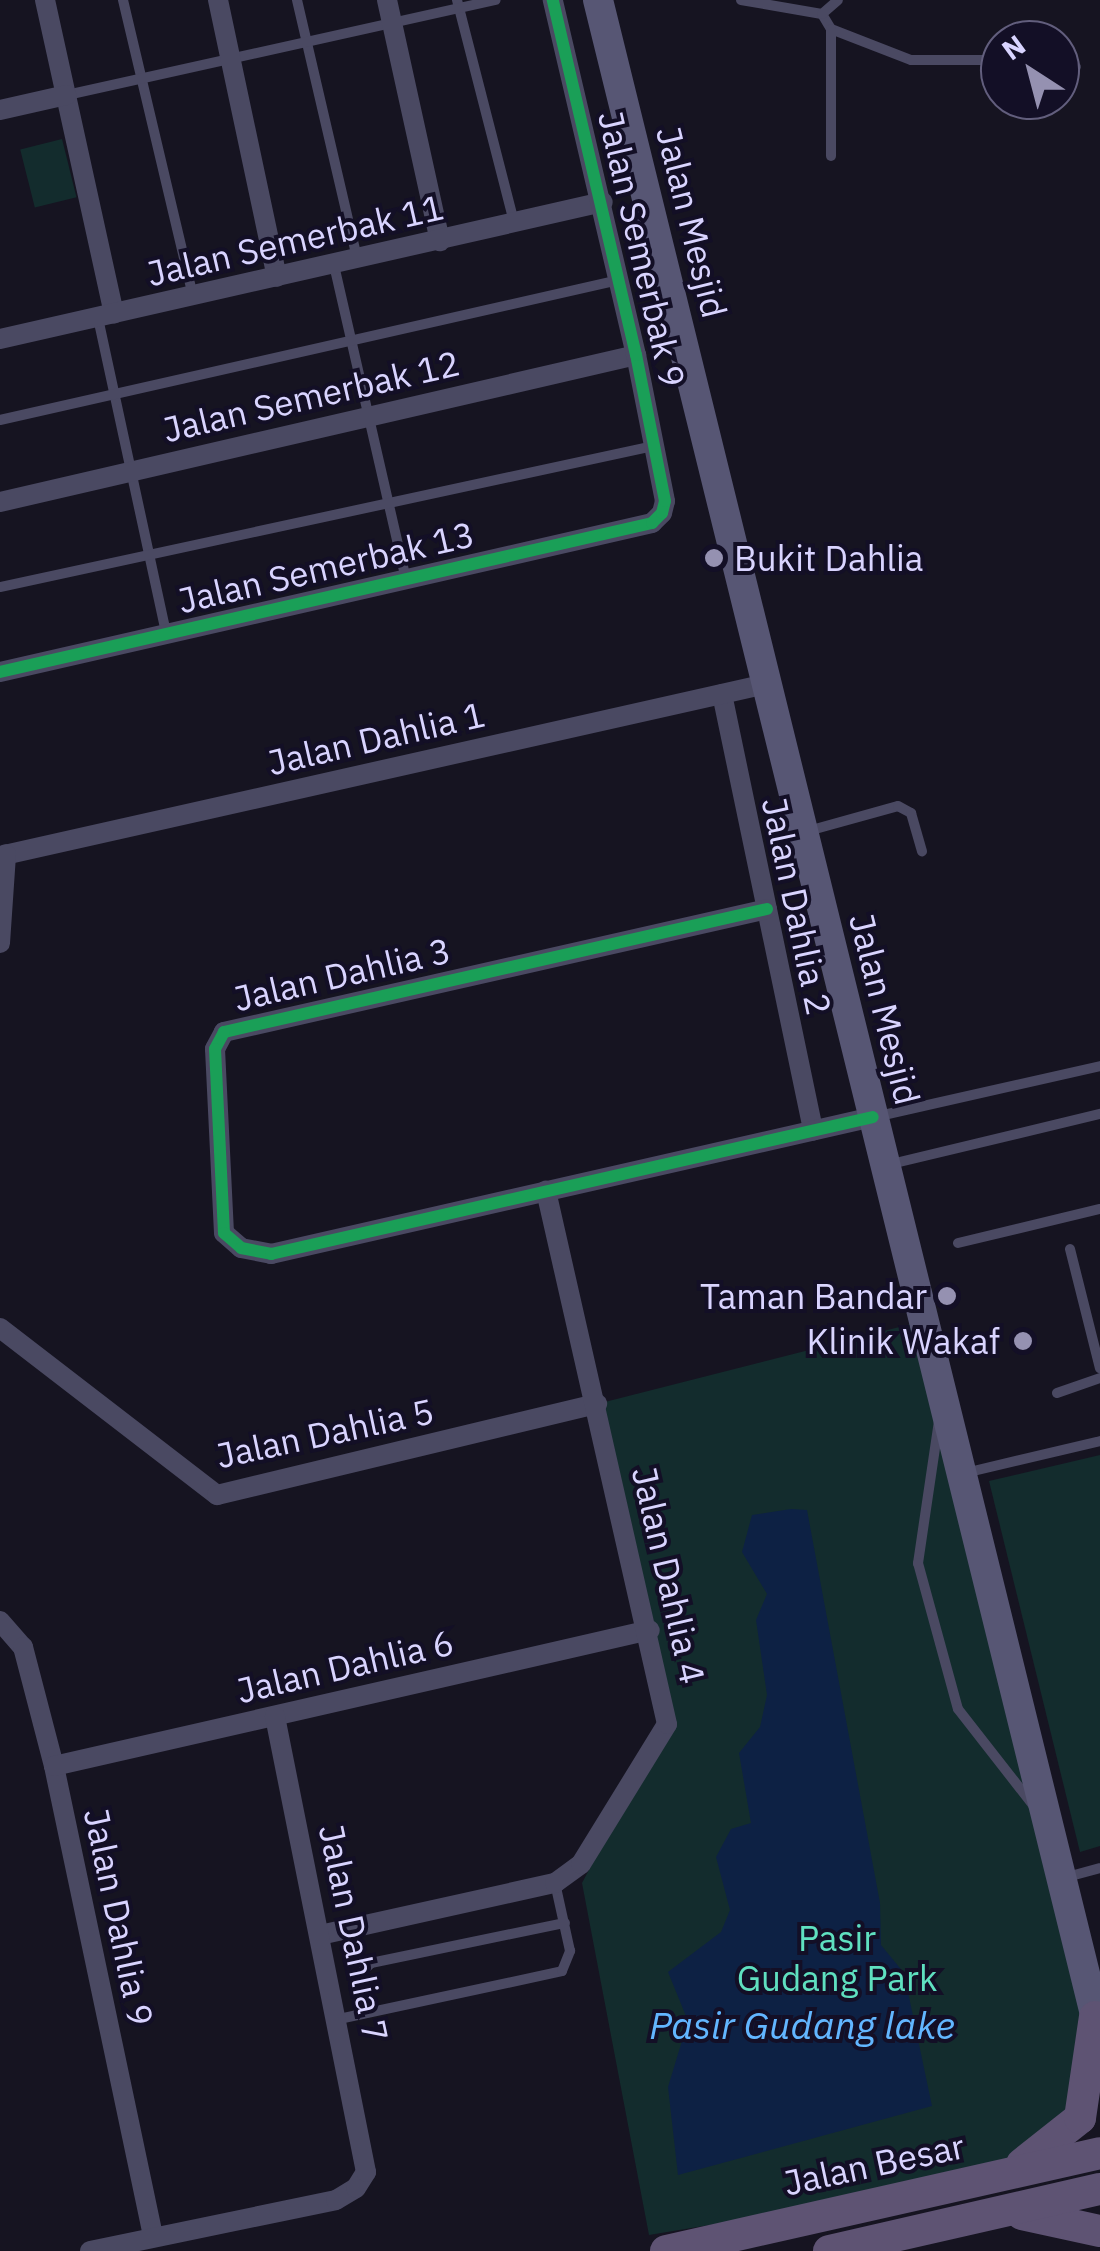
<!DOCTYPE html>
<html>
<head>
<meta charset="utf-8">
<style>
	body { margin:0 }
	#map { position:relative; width:1100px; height:2251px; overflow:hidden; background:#161421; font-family:"IBM Plex Sans",sans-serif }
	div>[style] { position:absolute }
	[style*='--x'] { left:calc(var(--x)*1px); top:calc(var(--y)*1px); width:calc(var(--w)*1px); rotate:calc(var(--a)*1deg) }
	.green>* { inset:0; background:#132c2d; transform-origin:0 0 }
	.water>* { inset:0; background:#0d2144 }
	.service>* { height:10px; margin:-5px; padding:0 5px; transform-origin:5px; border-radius:5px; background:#4a4962 }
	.minor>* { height:20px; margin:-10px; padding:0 10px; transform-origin:10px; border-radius:10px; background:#4a4962 }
	.secondary>* { height:30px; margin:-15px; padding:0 15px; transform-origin:15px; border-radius:15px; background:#575674 }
	.primary>* { height:32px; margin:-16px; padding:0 16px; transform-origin:16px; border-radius:16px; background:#5e5373 }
	.cycleway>* { height:12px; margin:-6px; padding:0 6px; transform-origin:6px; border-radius:6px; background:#1a9f57 }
	.dots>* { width:28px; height:28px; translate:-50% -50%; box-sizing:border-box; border:5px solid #130f26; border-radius:50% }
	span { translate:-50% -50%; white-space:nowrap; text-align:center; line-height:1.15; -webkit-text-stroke:8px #130f26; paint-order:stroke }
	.street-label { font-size:35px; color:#d9d4ff }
	.poi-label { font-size:35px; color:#d9d4ff }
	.left { translate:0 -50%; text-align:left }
	.right { translate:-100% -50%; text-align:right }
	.park-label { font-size:35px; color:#5fe0c0 }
	.water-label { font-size:38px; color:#62b6ff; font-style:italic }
	.north { position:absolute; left:980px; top:20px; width:100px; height:100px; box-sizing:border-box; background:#130f26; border:2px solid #625e7d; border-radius:50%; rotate:324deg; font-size:28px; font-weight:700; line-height:40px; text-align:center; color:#d9d4ff }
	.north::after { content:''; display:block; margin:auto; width:35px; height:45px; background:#9591b1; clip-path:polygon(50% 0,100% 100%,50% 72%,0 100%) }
</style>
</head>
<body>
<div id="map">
	<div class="green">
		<i style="left:62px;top:139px;width:60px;height:43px;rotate:76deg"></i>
		<i style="clip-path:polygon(923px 1321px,1095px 2017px,1087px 2100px,996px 2178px,649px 2235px,582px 1883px,664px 1728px,597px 1404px)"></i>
		<i style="clip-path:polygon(1100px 1455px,1100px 1846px,1080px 1852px,989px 1481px)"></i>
	</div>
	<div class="water">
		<i style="clip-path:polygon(791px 1509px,807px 1510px,880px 1903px,881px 1945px,904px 1973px,932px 2106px,678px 2175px,668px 2087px,688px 2021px,668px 1972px,721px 1932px,730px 1910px,716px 1857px,731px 1829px,751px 1823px,739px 1753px,760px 1727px,767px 1695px,756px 1620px,767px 1594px,742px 1552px,752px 1515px)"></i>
	</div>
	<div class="service">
		<i style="--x:123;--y:0;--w:304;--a:76.7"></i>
		<i style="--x:297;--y:0;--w:265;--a:76.9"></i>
		<i style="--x:457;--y:0;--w:229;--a:75.6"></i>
		<i style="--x:741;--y:0;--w:82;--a:9.8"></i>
		<i style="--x:822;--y:14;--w:17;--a:59"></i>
		<i style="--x:831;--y:29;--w:86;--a:21.2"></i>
		<i style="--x:911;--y:60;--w:89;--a:0"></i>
		<i style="--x:822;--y:14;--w:21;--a:-41"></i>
		<i style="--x:1060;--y:65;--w:16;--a:7"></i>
		<i style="--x:67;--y:95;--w:439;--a:-12.5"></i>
		<i style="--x:831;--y:156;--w:127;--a:-90"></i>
		<i style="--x:334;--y:265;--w:322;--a:77.1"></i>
		<i style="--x:98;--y:318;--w:322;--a:77.8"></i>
		<i style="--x:0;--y:420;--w:635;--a:-12.74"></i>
		<i style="--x:0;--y:587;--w:668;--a:-12.18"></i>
		<i style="--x:808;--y:831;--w:93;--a:-15.5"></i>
		<i style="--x:898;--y:806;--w:15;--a:28"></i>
		<i style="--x:911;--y:813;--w:40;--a:74"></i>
		<i style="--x:879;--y:1116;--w:227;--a:-12.7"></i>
		<i style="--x:887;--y:1165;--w:219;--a:-13.5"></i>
		<i style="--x:958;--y:1243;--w:146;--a:-13.5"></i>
		<i style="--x:1070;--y:1249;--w:123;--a:75.9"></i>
		<i style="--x:1057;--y:1393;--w:46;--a:-19.2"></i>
		<i style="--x:939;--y:1421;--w:144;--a:98.4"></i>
		<i style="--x:918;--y:1563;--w:151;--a:74.7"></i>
		<i style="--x:958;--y:1709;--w:122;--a:52"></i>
		<i style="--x:965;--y:1473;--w:139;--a:-13.3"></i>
		<i style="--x:1067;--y:1877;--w:34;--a:-15"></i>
		<i style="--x:362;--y:2014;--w:36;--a:-99"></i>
		<i style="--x:356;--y:1978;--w:21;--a:-45"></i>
		<i style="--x:371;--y:1963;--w:198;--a:-11.7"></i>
		<i style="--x:339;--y:2019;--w:228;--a:-12.1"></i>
		<i style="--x:562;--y:1971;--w:22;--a:-68"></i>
		<i style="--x:570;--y:1951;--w:70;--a:-102.4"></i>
	</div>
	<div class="minor">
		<i style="--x:45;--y:0;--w:321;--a:77.6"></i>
		<i style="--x:218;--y:0;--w:283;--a:78"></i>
		<i style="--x:387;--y:0;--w:247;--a:77.6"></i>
		<i style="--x:0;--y:110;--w:68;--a:-12.8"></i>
		<i style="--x:0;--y:339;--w:618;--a:-12.8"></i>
		<i style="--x:0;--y:502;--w:653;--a:-13.01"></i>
		<i style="--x:0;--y:672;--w:669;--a:-12.87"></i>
		<i style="--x:652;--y:523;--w:14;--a:-45"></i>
		<i style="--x:662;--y:513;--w:12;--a:-76"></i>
		<i style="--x:665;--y:501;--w:149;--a:-101.2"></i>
		<i style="--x:636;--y:355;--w:365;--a:-103.2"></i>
		<i style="--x:722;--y:694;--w:446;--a:78.2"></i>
		<i style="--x:0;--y:856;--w:785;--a:-12.66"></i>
		<i style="--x:767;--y:909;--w:557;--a:167.24"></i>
		<i style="--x:224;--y:1032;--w:19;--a:118"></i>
		<i style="--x:215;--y:1049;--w:184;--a:87.2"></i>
		<i style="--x:224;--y:1233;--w:23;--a:41"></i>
		<i style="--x:241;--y:1248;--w:31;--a:11"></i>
		<i style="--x:271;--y:1254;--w:617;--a:-12.82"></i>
		<i style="--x:0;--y:943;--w:89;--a:-86.1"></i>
		<i style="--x:0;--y:1328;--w:274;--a:37.6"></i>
		<i style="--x:217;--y:1495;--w:391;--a:-13.5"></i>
		<i style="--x:0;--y:1621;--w:35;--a:49"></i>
		<i style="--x:23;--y:1647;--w:123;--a:75.4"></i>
		<i style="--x:54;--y:1766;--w:481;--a:78.1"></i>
		<i style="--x:54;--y:1766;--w:611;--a:-12.85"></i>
		<i style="--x:320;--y:1935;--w:241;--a:-12.5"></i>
		<i style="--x:555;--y:1883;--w:32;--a:-36"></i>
		<i style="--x:581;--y:1864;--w:164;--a:-58.4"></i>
		<i style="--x:667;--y:1724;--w:547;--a:-102.79"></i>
		<i style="--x:90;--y:2251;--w:251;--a:-11.7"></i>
		<i style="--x:336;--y:2200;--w:23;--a:-31"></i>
		<i style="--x:356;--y:2188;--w:19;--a:-58"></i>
		<i style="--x:366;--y:2172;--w:465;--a:-101.3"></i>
	</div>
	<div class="secondary">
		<i style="--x:598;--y:0;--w:2096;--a:76.14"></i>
	</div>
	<div class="primary">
		<i style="--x:1022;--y:2164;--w:74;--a:-38.4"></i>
		<i style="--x:1080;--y:2118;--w:102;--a:-81.6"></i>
		<i style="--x:1022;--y:2214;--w:80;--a:12.3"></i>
		<i style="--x:666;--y:2251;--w:445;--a:-12.7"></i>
		<i style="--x:829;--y:2251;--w:278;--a:-12.9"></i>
	</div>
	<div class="cycleway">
		<i style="--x:0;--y:672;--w:669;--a:-12.87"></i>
		<i style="--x:652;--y:523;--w:14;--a:-45"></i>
		<i style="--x:662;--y:513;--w:12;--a:-76"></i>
		<i style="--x:665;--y:501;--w:149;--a:-101.2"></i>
		<i style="--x:636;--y:355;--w:365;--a:-103.2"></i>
		<i style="--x:767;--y:909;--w:557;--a:167.24"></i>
		<i style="--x:224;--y:1032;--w:19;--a:118"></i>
		<i style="--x:215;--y:1049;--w:184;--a:87.2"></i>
		<i style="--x:224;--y:1233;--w:23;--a:41"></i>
		<i style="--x:241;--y:1248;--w:31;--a:11"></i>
		<i style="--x:271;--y:1254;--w:617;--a:-12.82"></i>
	</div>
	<div class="dots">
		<i style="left:714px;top:558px;background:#9591b1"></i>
		<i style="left:947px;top:1296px;background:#9591b1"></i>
		<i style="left:1023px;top:1341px;background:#9591b1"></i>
	</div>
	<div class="street-label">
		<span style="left:692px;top:222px;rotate:76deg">Jalan Mesjid</span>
		<span style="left:295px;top:240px;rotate:-13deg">Jalan Semerbak 11</span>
		<span style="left:642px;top:249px;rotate:77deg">Jalan Semerbak 9</span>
		<span style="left:311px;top:396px;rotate:-13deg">Jalan Semerbak 12</span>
		<span style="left:326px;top:567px;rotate:-13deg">Jalan Semerbak 13</span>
		<span style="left:376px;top:738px;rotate:-13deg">Jalan Dahlia 1</span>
		<span style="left:797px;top:906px;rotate:78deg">Jalan Dahlia 2</span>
		<span style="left:342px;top:974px;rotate:-13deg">Jalan Dahlia 3</span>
		<span style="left:885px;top:1009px;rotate:76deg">Jalan Mesjid</span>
		<span style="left:325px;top:1433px;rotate:-12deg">Jalan Dahlia 5</span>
		<span style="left:669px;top:1575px;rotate:77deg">Jalan Dahlia 4</span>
		<span style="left:345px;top:1666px;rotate:-13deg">Jalan Dahlia 6</span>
		<span style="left:119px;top:1917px;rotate:78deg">Jalan Dahlia 9</span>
		<span style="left:354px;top:1933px;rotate:78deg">Jalan Dahlia 7</span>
		<span style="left:874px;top:2164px;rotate:-12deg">Jalan Besar</span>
	</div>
	<div class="poi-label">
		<span class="left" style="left:734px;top:558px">Bukit Dahlia</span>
		<span class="right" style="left:927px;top:1296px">Taman Bandar</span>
		<span class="right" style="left:1000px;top:1341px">Klinik Wakaf</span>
	</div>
	<div class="park-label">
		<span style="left:837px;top:1958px">Pasir<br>Gudang Park</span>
	</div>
	<div class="water-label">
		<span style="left:802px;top:2025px">Pasir Gudang lake</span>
	</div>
	<div class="north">N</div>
</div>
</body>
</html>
